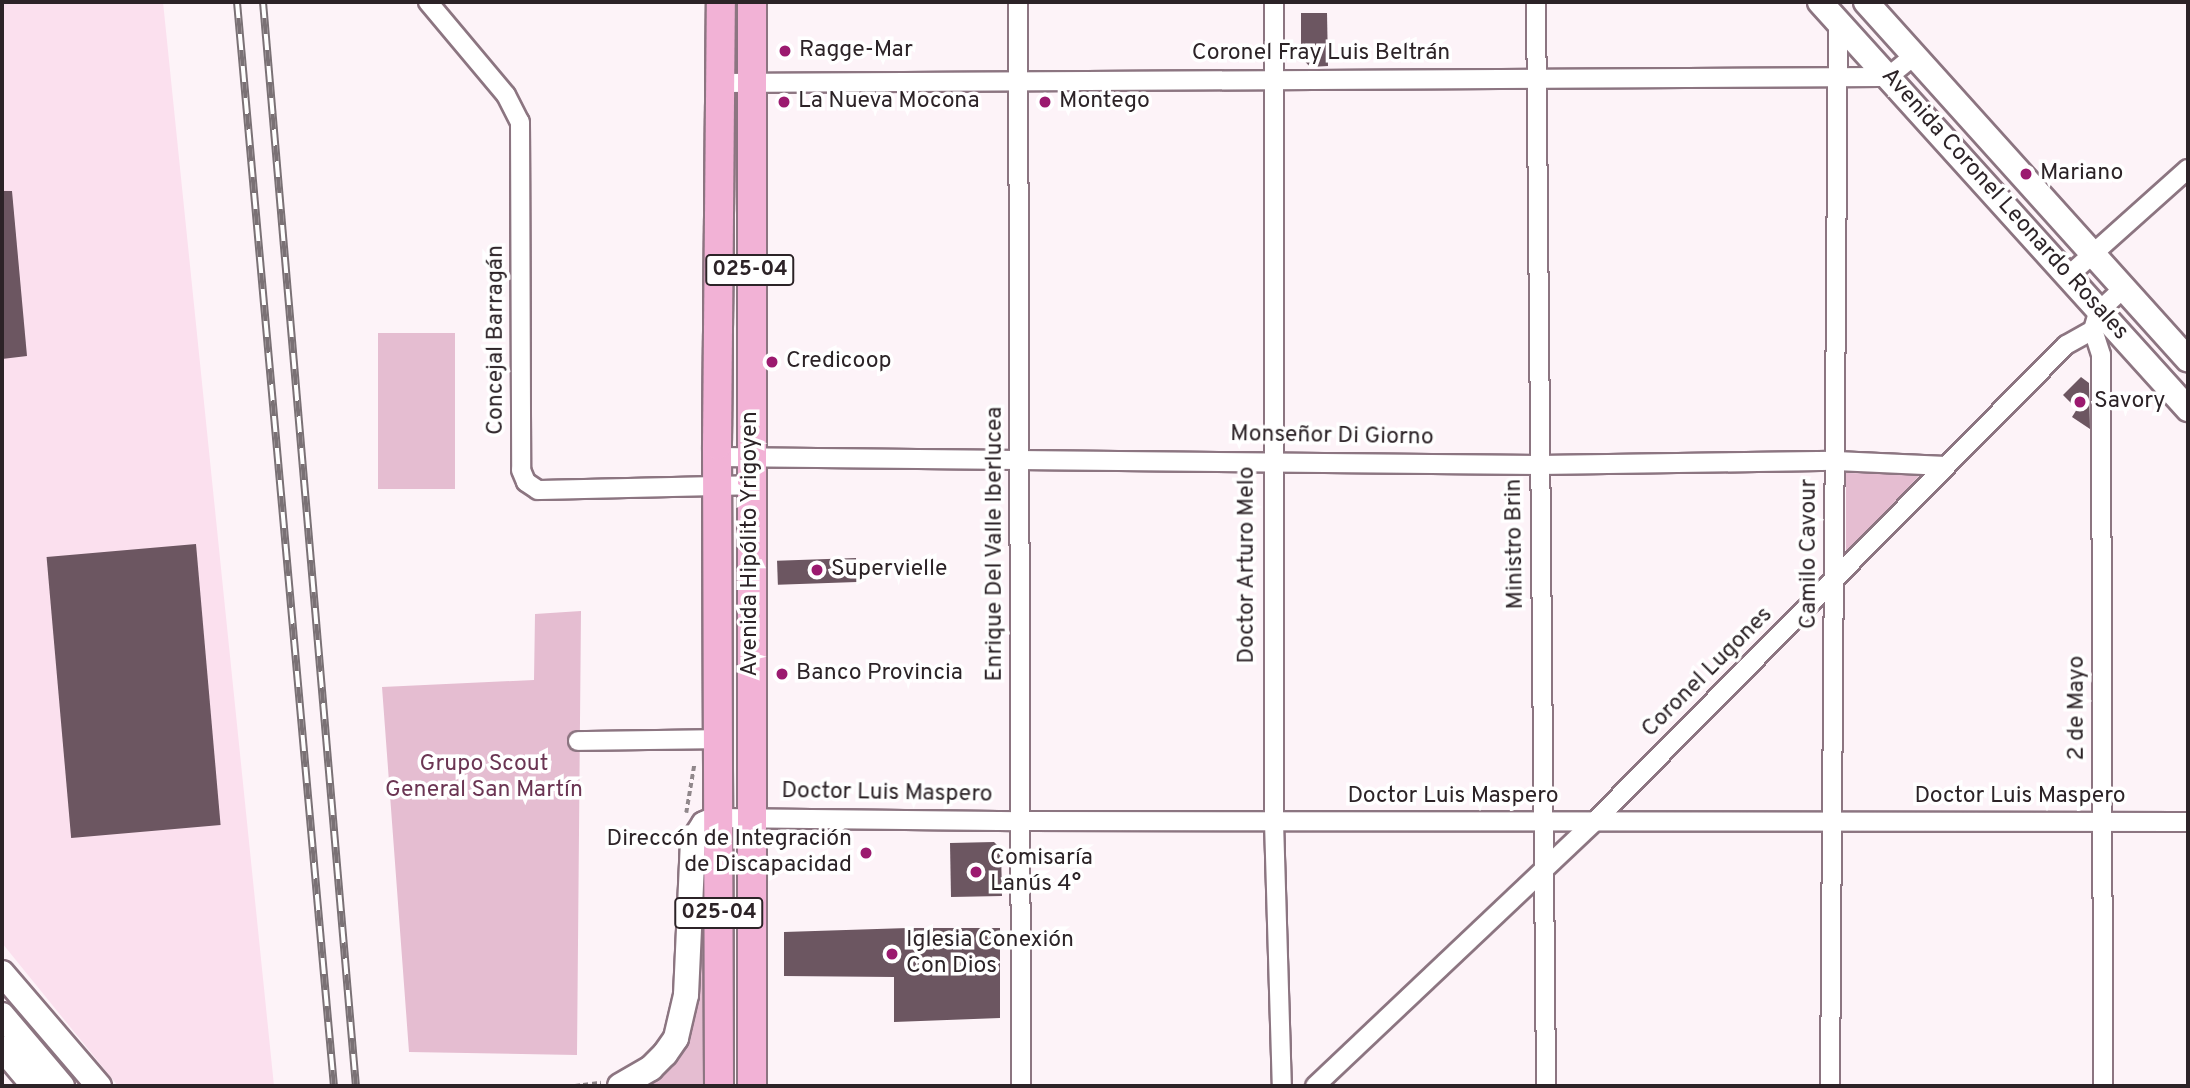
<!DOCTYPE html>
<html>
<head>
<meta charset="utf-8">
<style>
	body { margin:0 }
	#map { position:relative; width:2190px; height:1088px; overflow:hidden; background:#fdf3f8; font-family:Overpass,sans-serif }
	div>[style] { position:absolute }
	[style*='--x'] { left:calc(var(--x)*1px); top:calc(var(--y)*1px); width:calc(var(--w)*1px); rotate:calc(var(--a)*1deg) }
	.built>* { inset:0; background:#fbe0ee }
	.green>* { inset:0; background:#e5bdd1; transform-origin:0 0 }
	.building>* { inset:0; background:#6c5661; transform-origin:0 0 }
	.path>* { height:3.5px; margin-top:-1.75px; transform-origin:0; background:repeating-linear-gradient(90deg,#90878b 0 5px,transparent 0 8.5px) }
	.roads { filter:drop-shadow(2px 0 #8c7581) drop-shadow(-2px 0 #8c7581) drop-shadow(0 2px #8c7581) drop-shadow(0 -2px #8c7581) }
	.street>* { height:18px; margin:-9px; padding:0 9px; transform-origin:9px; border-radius:9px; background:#fff }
	.secondary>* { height:24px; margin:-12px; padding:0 12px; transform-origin:12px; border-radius:12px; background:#fff }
	.primary>* { height:28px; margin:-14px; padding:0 14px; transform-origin:14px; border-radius:14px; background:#f2b2d6 }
	.rail>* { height:8px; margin-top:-4px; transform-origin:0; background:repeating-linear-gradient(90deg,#fff 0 16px,#7a7175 0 32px); box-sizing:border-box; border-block:2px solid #7a7175 }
	.dots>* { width:19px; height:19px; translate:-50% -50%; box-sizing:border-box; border:4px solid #fff; border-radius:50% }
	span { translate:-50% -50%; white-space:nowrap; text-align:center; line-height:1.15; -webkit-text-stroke:7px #fff; paint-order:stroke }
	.shield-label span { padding:2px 5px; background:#fff; border:2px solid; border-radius:5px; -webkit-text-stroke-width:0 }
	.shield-label { font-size:21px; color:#2c2327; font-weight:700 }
	.poi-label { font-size:23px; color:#2c2327 }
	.left { translate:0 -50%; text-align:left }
	.right { translate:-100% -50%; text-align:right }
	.street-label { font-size:23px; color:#2c2327 }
	.park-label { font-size:23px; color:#6b3553 }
	.frame { position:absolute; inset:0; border:4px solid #2c2327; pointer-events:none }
</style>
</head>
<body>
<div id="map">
	<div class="built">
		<i style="clip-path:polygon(2px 2px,163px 2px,274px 1086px,118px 1086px,2px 943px)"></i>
	</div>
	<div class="green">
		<i style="left:455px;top:333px;width:156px;height:77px;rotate:90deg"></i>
		<i style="clip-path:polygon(1846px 473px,1921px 474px,1846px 553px)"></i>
		<i style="clip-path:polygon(581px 611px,577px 1055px,409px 1052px,382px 687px,534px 680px,535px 614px)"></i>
		<i style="clip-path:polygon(703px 911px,703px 1086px,639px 1086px,687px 1034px,695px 1015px)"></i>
	</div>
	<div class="building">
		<i style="clip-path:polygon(1301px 13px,1327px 13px,1328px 66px,1310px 67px,1301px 57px)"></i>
		<i style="clip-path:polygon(2px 191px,12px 191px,27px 356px,2px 359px)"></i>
		<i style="clip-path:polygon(2081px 377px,2089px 383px,2090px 429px,2072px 417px,2077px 409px,2063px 395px)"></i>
		<i style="left:196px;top:544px;width:282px;height:150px;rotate:85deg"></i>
		<i style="left:856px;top:558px;width:24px;height:79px;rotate:88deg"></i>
		<i style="clip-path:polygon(994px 842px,1001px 849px,1002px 896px,951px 897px,950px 843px)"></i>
		<i style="clip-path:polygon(908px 928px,1000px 928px,1000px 1018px,894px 1022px,894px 977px,784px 976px,784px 932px)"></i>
	</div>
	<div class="path">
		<i style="--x:686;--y:813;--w:49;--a:-80.5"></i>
		<i style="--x:575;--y:1086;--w:26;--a:-7"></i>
	</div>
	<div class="roads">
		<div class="street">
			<i style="--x:428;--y:2;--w:121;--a:50"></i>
			<i style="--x:506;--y:95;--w:30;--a:63"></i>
			<i style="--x:520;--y:122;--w:348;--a:89.8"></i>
			<i style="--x:521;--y:470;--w:13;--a:67"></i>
			<i style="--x:526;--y:482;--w:14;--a:34"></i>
			<i style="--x:538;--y:490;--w:213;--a:-1.3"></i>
			<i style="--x:1018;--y:2;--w:1084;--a:89.84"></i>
			<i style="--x:1274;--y:2;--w:820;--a:90"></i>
			<i style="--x:1274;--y:822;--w:264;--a:88.3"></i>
			<i style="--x:1536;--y:2;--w:1084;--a:89.47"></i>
			<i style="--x:721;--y:83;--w:1160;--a:-0.3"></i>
			<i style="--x:1881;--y:77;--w:8;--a:-7"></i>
			<i style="--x:1889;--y:76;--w:32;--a:-39"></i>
			<i style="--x:2067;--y:277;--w:162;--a:-41.8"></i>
			<i style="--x:2093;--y:330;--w:26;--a:72"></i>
			<i style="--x:2101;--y:355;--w:731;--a:89.84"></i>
			<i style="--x:717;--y:457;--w:822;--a:0.56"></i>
			<i style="--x:1539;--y:465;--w:297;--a:-0.8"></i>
			<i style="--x:1836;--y:461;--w:110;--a:2.6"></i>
			<i style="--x:578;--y:741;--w:140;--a:-0.8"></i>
			<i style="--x:718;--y:818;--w:304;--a:0.6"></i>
			<i style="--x:1022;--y:821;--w:1166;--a:0.05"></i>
			<i style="--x:1315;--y:1086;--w:386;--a:-43.4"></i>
			<i style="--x:1595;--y:821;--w:670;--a:-45.3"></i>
			<i style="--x:2066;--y:345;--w:31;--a:-29"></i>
			<i style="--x:2093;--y:330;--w:19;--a:-74"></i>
			<i style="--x:2098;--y:312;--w:35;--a:-43"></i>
			<i style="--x:1830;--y:1086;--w:1064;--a:-89.57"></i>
		</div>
		<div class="secondary">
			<i style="--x:1820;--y:2;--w:549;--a:47.88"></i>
			<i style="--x:1866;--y:2;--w:481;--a:48"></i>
			<i style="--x:2;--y:973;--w:149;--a:49.4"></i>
			<i style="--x:2;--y:1015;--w:93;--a:49.8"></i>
			<i style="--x:2;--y:1048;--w:50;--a:49.9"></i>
			<i style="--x:620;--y:1086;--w:36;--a:-30"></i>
			<i style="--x:651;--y:1068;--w:20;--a:-45"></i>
			<i style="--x:665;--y:1054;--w:19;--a:-55"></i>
			<i style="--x:676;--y:1038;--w:44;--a:-76.9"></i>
			<i style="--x:686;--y:995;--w:154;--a:-87.4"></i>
			<i style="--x:693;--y:841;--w:20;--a:-57"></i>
			<i style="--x:704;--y:824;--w:15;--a:-23"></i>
		</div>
		<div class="primary">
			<i style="--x:752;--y:2;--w:1084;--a:90"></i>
			<i style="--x:719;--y:1086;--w:641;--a:-90.18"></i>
			<i style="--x:717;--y:445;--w:443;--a:-89.5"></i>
		</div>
	</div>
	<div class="rail">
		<i style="--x:237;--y:2;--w:1088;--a:84.89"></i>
		<i style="--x:263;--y:2;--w:1088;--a:85.1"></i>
	</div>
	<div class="dots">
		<i style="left:785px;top:51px;background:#9b1a6f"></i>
		<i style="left:784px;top:102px;background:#9b1a6f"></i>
		<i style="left:1045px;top:102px;background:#9b1a6f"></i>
		<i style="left:2026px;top:174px;background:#9b1a6f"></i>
		<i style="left:772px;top:362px;background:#9b1a6f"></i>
		<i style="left:2080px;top:402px;background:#9b1a6f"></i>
		<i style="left:817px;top:570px;background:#9b1a6f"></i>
		<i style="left:782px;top:674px;background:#9b1a6f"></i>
		<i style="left:866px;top:853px;background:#9b1a6f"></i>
		<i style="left:976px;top:872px;background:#9b1a6f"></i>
		<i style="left:892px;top:954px;background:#9b1a6f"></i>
	</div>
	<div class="shield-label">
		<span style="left:750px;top:270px">025-04</span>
		<span style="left:719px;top:913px">025-04</span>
	</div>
	<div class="poi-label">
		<span class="left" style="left:799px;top:51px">Ragge-Mar</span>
		<span class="left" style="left:798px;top:102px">La Nueva Mocona</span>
		<span class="left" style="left:1059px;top:102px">Montego</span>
		<span class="left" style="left:2040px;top:174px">Mariano</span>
		<span class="left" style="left:786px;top:362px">Credicoop</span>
		<span class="left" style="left:2094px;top:402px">Savory</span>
		<span class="left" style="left:831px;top:570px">Supervielle</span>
		<span class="left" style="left:796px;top:674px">Banco Provincia</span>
		<span class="right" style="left:852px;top:853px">Direccón de Integración<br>de Discapacidad</span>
		<span class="left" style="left:990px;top:872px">Comisaría<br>Lanús 4°</span>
		<span class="left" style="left:906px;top:954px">Iglesia Conexión<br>Con Dios</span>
	</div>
	<div class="street-label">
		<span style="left:1321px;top:54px">Coronel Fray Luis Beltrán</span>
		<span style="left:2004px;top:205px;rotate:48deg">Avenida Coronel Leonardo Rosales</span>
		<span style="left:497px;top:340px;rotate:-90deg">Concejal Barragán</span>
		<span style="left:1332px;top:437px;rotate:1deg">Monseñor Di Giorno</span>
		<span style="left:751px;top:544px;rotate:-90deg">Avenida Hipólito Yrigoyen</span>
		<span style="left:996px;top:544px;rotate:-90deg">Enrique Del Valle Iberlucea</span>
		<span style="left:1516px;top:544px;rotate:-91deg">Ministro Brin</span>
		<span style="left:1810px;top:554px;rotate:-90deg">Camilo Cavour</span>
		<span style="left:1248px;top:565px;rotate:-90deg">Doctor Arturo Melo</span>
		<span style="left:1708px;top:673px;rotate:-45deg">Coronel Lugones</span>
		<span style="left:2078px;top:708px;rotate:-90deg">2 de Mayo</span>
		<span style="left:887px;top:794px;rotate:1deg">Doctor Luis Maspero</span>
		<span style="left:1453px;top:797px">Doctor Luis Maspero</span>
		<span style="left:2020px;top:797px">Doctor Luis Maspero</span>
	</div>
	<div class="park-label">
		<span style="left:484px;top:778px">Grupo Scout<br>General San Martín</span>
	</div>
	<div class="frame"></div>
</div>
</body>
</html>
